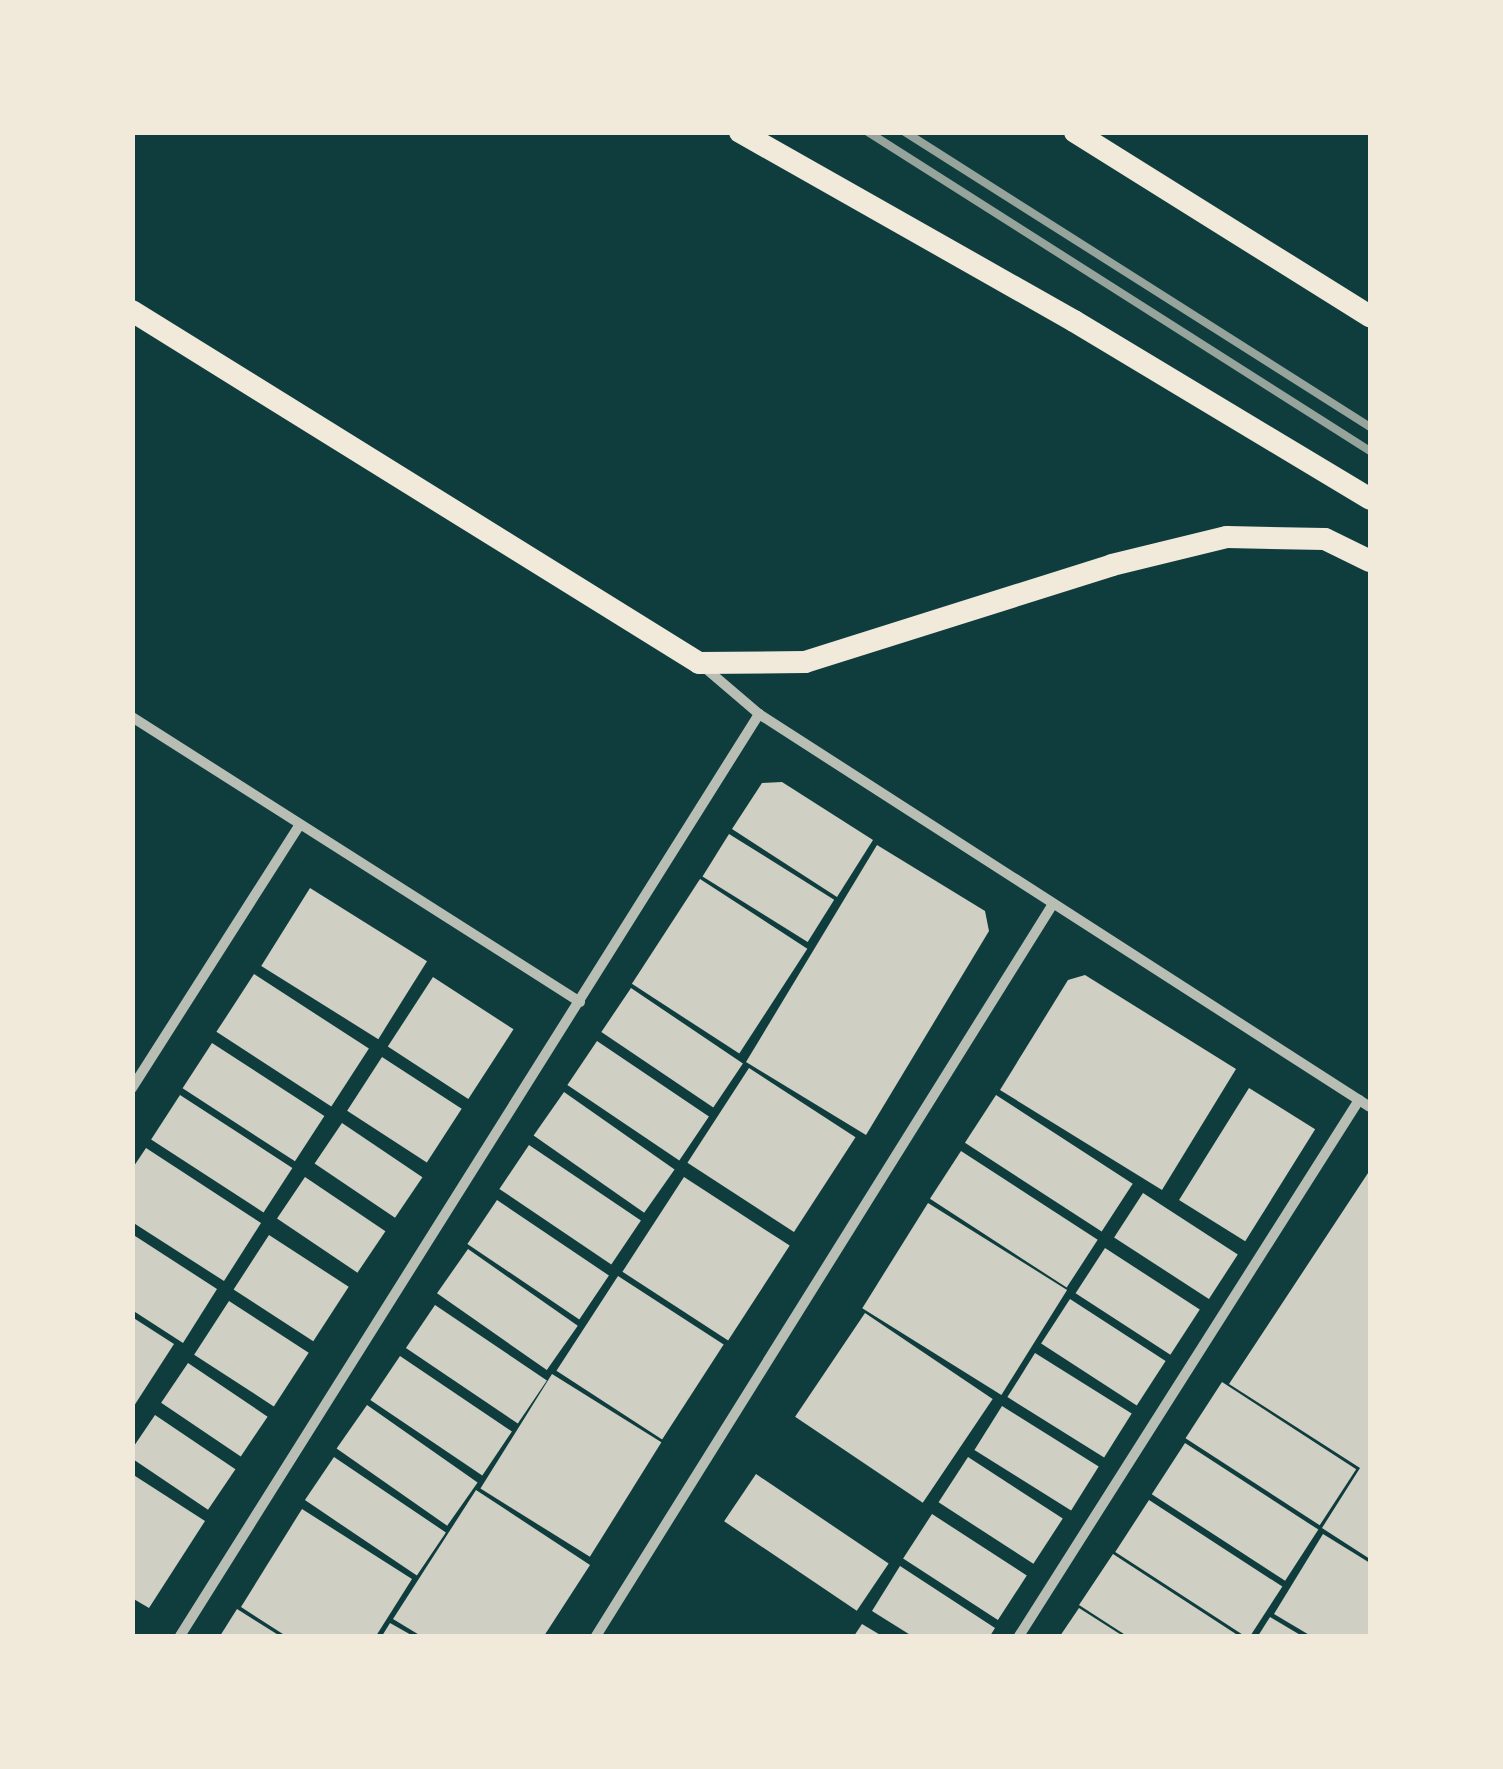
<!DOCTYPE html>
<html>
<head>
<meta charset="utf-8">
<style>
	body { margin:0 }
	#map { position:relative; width:1503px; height:1769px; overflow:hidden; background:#0f3d3e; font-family:Barlow,sans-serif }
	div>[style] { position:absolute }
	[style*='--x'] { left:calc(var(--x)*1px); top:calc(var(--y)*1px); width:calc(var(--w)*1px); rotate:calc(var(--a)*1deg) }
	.building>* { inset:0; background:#cfcfc3; transform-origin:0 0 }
	.minor>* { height:10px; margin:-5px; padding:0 5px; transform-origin:5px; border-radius:5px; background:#b8beb3 }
	.primary>* { height:22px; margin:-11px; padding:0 11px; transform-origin:11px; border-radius:11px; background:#f1e9da }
	.rail>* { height:8px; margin:-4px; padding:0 4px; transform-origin:4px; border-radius:4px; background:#97a49c }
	span { translate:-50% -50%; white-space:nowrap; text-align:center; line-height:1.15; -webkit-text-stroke:8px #f1e9da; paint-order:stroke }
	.frame { position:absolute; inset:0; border:135px solid #f1e9da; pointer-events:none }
</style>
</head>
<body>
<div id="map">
	<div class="building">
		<i style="clip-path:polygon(782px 782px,873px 840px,837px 897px,732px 829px,762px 783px)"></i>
		<i style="left:729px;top:834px;width:124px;height:50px;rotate:32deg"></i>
		<i style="clip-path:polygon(877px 845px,985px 911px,989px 931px,866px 1135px,746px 1062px)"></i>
		<i style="left:700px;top:879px;width:128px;height:125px;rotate:33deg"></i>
		<i style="left:310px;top:888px;width:138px;height:92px;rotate:32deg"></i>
		<i style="left:254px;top:974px;width:137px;height:69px;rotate:33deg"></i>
		<i style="clip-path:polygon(1085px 975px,1236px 1069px,1162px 1190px,1000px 1090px,1068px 980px)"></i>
		<i style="left:433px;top:977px;width:96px;height:83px;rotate:33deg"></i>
		<i style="left:631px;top:988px;width:135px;height:53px;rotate:34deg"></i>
		<i style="left:597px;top:1041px;width:135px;height:53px;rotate:34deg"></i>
		<i style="left:212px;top:1043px;width:134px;height:54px;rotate:33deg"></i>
		<i style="left:382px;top:1057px;width:95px;height:64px;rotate:33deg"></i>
		<i style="left:749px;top:1068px;width:127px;height:113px;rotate:33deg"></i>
		<i style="left:1249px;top:1088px;width:78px;height:132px;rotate:32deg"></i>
		<i style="left:564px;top:1092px;width:135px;height:53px;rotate:35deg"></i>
		<i style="left:180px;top:1095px;width:134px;height:53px;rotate:33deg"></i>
		<i style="left:996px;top:1095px;width:163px;height:57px;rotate:33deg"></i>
		<i style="left:342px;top:1123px;width:97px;height:49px;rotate:34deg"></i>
		<i style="left:529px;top:1145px;width:135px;height:53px;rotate:34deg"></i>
		<i style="clip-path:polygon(146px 1148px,261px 1223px,224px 1281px,132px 1222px,132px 1169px)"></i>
		<i style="left:961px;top:1151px;width:163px;height:57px;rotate:33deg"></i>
		<i style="clip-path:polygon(1370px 1170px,1370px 1559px,1322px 1528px,1360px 1468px,1229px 1384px)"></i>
		<i style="left:305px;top:1177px;width:97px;height:50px;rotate:34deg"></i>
		<i style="left:684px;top:1177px;width:126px;height:113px;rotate:33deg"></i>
		<i style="left:1143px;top:1193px;width:113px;height:53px;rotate:33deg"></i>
		<i style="left:497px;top:1200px;width:135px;height:53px;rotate:34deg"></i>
		<i style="left:928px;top:1203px;width:164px;height:124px;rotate:32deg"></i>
		<i style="clip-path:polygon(132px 1234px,217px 1289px,183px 1343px,132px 1310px)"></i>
		<i style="left:269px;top:1235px;width:95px;height:65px;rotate:33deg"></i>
		<i style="left:1105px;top:1248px;width:113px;height:54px;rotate:33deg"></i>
		<i style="left:468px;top:1249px;width:134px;height:54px;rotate:35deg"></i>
		<i style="left:618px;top:1276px;width:126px;height:113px;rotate:33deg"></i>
		<i style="left:1070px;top:1299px;width:114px;height:53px;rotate:33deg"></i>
		<i style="left:229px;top:1301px;width:95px;height:64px;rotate:33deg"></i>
		<i style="left:435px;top:1305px;width:135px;height:52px;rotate:34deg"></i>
		<i style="left:865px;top:1313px;width:154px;height:125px;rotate:34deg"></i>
		<i style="clip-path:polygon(132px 1317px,174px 1344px,132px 1409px)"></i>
		<i style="left:1035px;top:1353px;width:114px;height:52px;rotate:32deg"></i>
		<i style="left:400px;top:1356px;width:135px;height:53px;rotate:34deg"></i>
		<i style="left:188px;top:1363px;width:96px;height:48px;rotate:34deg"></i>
		<i style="left:552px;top:1374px;width:129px;height:135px;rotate:32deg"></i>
		<i style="left:1222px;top:1382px;width:160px;height:67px;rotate:33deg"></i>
		<i style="left:367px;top:1405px;width:135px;height:53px;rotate:35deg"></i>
		<i style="left:1002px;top:1406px;width:114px;height:52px;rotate:32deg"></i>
		<i style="left:155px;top:1415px;width:97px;height:49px;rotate:34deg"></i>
		<i style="left:1185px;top:1443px;width:159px;height:61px;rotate:33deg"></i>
		<i style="left:334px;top:1457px;width:135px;height:52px;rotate:34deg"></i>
		<i style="left:968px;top:1457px;width:113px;height:54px;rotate:33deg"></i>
		<i style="clip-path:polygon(132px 1474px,205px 1521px,149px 1608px,132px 1598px)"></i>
		<i style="left:756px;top:1474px;width:160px;height:57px;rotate:34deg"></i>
		<i style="clip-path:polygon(476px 1490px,590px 1565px,544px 1636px,421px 1636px,393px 1619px)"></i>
		<i style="left:1149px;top:1500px;width:159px;height:62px;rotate:33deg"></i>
		<i style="clip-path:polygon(302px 1509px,412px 1579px,376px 1636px,286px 1636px,241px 1607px)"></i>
		<i style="left:932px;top:1514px;width:113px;height:53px;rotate:33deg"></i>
		<i style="clip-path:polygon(1323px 1534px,1370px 1563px,1370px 1636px,1311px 1636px,1274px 1614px)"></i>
		<i style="clip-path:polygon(1113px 1554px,1239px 1636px,1127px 1636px,1079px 1605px)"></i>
		<i style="clip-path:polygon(900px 1566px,995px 1628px,990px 1636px,912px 1636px,872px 1611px)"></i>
		<i style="clip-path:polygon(1079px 1608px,1123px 1636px,1060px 1636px)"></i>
		<i style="clip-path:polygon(237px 1609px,280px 1636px,220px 1636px)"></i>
		<i style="clip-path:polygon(1270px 1617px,1302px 1636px,1258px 1636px)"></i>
		<i style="clip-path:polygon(390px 1623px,413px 1636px,382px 1636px)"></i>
		<i style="clip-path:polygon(862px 1624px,882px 1636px,854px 1636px)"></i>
	</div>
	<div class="minor">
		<i style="--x:704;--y:667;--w:72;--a:40.5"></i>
		<i style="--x:759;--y:714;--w:726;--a:32.75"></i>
		<i style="--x:132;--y:717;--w:531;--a:32.46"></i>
		<i style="--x:132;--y:1088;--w:311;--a:-57.5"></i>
		<i style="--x:180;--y:1636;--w:1089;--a:-57.87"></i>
		<i style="--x:596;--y:1636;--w:859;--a:-58.03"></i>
		<i style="--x:1019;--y:1636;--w:635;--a:-57.61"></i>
	</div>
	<div class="primary">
		<i style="--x:740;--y:132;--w:384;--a:29.5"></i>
		<i style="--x:1074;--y:321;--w:345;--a:31"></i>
		<i style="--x:1075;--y:132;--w:348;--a:32"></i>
		<i style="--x:132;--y:311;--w:667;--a:31.83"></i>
		<i style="--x:699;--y:663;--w:106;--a:-0.5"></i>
		<i style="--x:805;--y:662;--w:322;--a:-17.5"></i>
		<i style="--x:1112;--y:565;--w:118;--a:-13.7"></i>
		<i style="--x:1227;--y:537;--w:98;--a:1.2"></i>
		<i style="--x:1325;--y:539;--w:50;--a:26.1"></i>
	</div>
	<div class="rail">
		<i style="--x:868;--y:132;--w:595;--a:32.43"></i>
		<i style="--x:905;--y:132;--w:551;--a:32.39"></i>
	</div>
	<div class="frame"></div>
</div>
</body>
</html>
